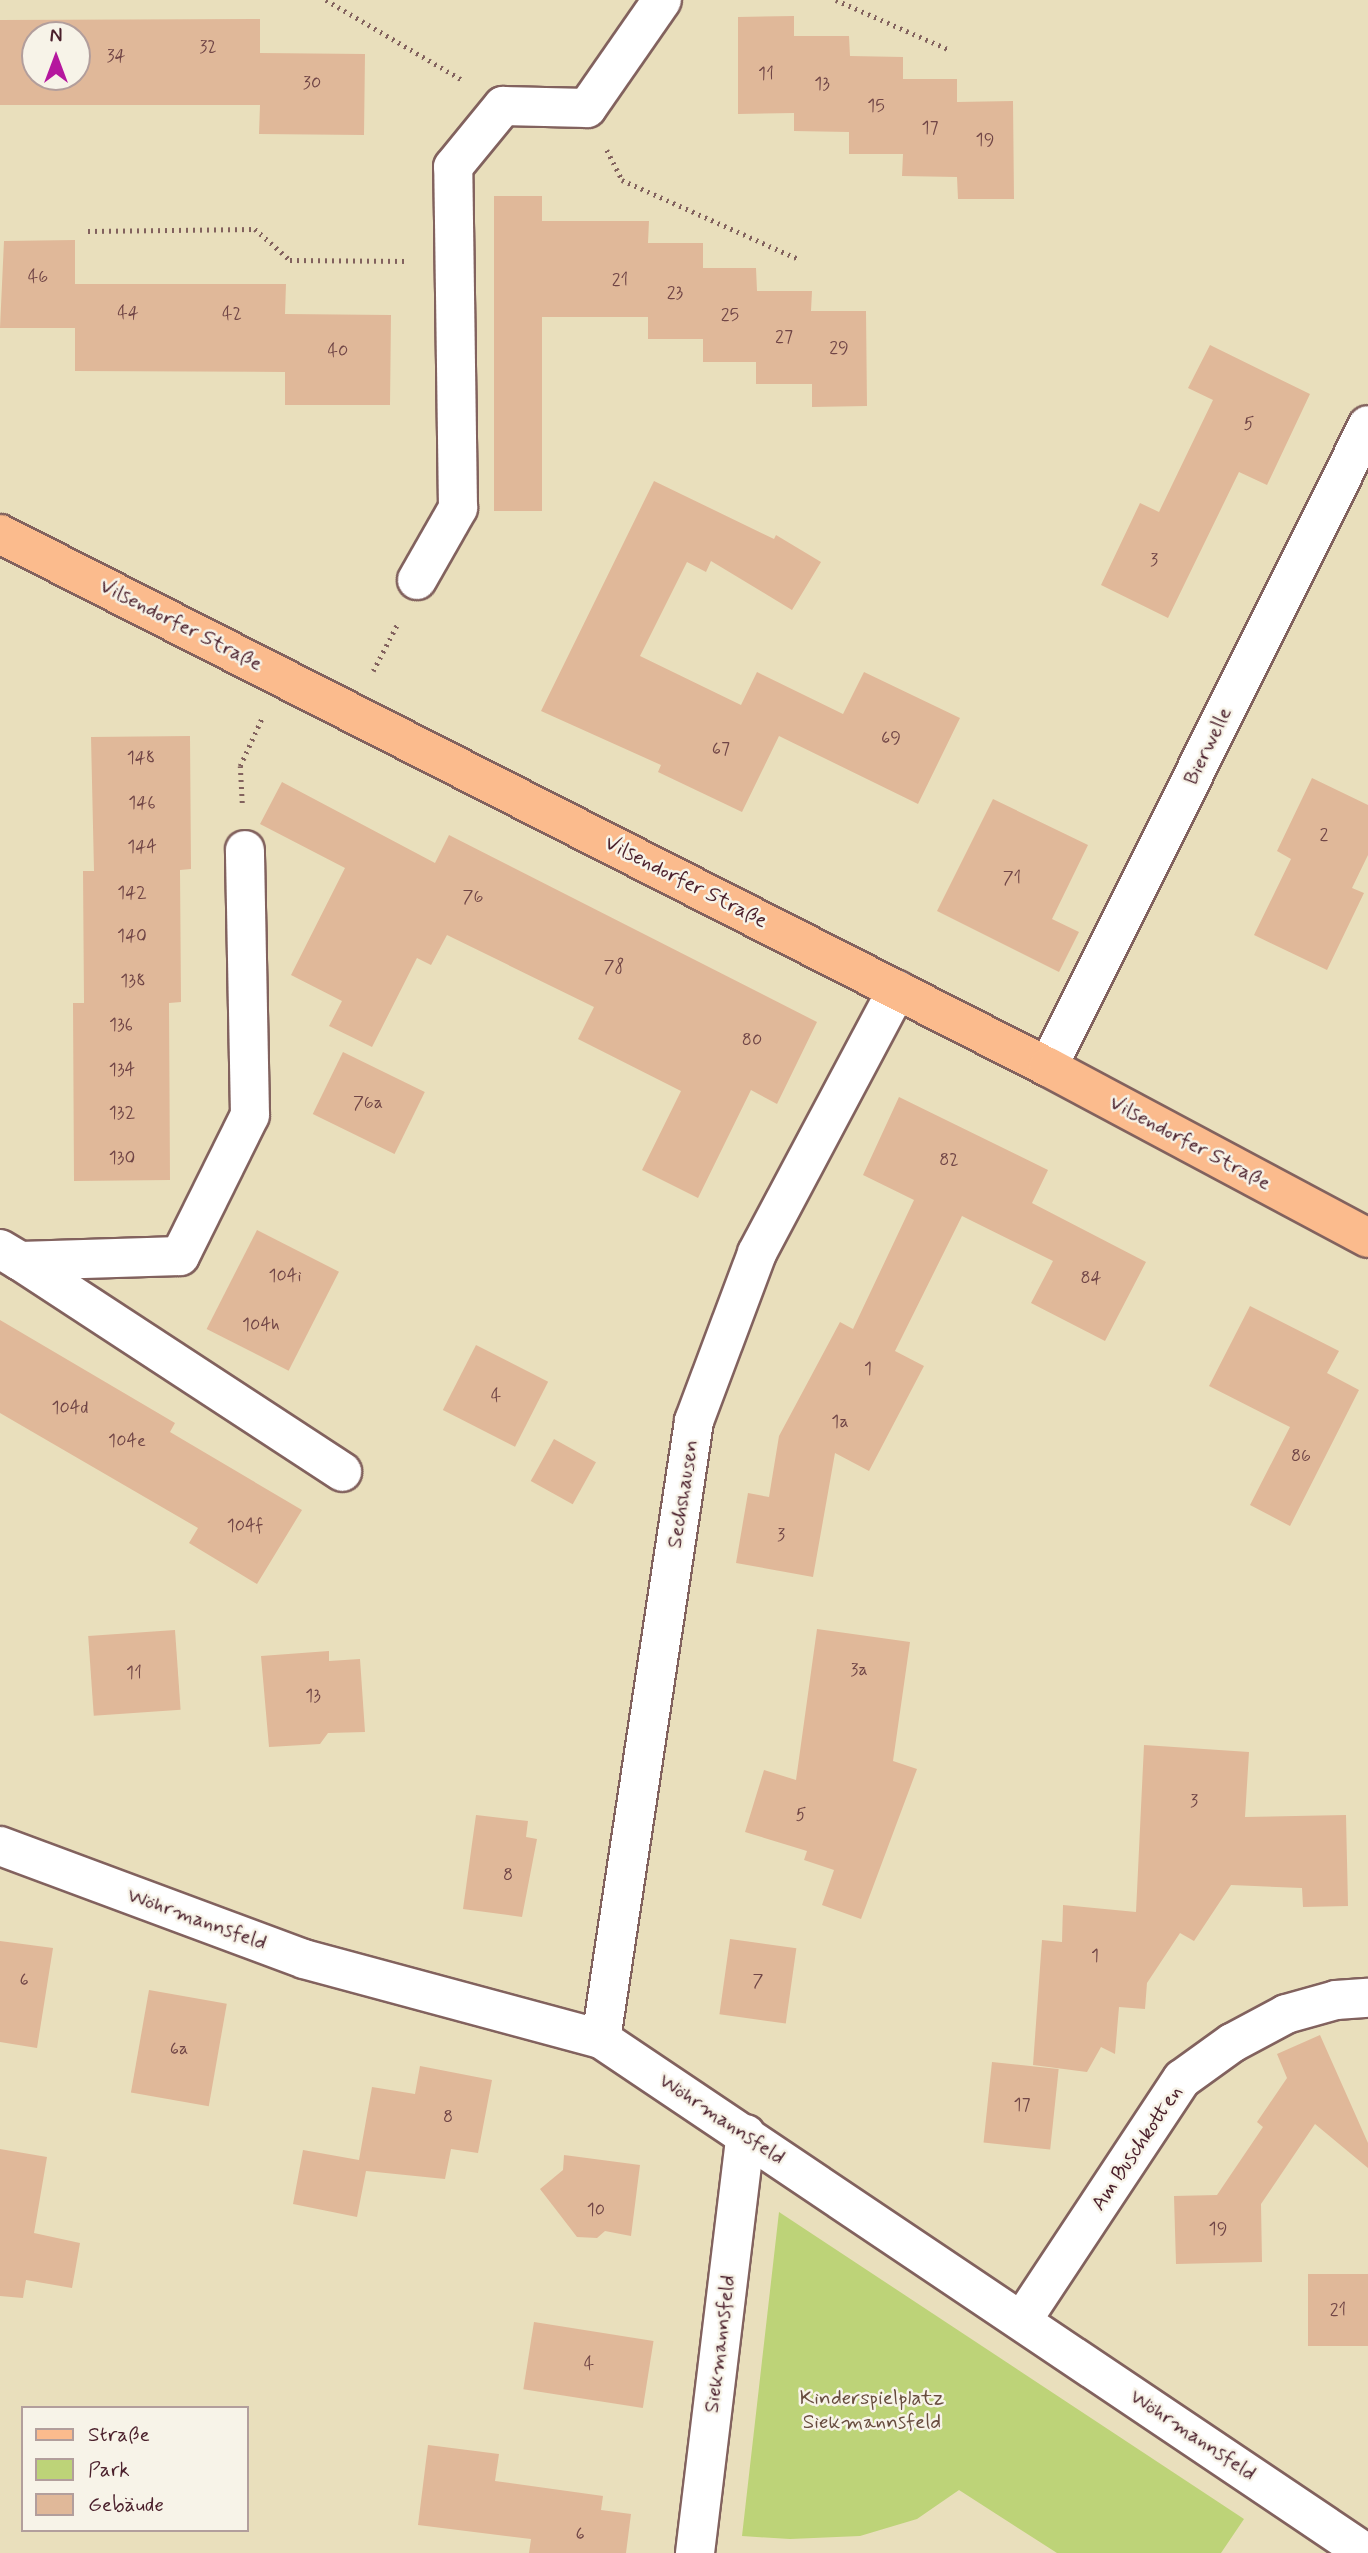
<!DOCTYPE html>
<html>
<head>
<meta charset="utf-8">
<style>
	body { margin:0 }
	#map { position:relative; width:1368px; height:2553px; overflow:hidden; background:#e9dfbc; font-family:Mynerve,sans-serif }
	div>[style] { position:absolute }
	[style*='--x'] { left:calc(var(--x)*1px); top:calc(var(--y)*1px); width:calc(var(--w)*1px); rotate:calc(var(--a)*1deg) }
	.green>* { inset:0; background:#bdd378 }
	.building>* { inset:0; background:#e0b899; transform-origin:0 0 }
	.path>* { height:4.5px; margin-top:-2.25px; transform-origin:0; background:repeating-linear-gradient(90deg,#82625e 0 2px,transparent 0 7px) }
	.roads { filter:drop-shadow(2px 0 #82625e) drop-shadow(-2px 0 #82625e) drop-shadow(0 2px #82625e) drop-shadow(0 -2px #82625e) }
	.minor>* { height:38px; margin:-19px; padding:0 19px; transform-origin:19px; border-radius:19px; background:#fff }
	.major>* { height:38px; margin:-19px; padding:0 19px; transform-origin:19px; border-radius:19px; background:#fbbb8d }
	span { translate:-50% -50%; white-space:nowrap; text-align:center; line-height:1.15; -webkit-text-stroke:5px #f7f3e8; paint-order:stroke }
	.number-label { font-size:18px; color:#704546 }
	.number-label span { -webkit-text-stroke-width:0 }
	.street-label { font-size:21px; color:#4a1f2b }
	.park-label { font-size:21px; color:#674c3e }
	.legend { position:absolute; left:21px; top:2406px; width:228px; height:126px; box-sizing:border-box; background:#f7f3e8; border:2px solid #b29e9c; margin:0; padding:9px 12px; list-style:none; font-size:21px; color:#4a1f2b }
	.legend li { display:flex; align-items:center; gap:14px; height:35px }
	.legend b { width:35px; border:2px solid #b29e9c }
	.north { position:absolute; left:21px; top:21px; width:70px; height:70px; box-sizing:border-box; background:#f7f3e8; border:2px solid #b29e9c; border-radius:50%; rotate:0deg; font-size:19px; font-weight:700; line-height:28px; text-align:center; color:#4a1f2b }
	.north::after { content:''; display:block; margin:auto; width:24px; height:32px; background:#b5179e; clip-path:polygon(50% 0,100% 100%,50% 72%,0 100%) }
</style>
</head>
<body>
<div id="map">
	<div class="green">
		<i style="clip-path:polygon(779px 2212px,1244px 2519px,1221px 2553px,1057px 2553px,959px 2490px,917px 2519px,860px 2536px,790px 2539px,742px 2536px)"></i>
	</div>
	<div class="building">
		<i style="clip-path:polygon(794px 16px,794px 36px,849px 36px,850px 56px,903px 57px,903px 79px,957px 79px,957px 102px,1013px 101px,1014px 199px,958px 199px,957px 177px,902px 176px,903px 154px,849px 154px,849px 132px,794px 131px,794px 113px,738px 114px,738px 17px)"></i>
		<i style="clip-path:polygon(evenodd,260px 19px,260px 53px,365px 54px,364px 135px,259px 134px,260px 105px,0 105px,0 20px,260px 19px,35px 35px,77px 35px,77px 77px,35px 77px,35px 35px)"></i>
		<i style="clip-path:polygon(494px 196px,542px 196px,542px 221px,649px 221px,648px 243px,703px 243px,703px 268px,756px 268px,757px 291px,812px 291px,811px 311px,866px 311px,867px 406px,812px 407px,812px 384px,756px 384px,756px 362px,703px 362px,703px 339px,648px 339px,648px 317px,542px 317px,542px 511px,494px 511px)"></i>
		<i style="clip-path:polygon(75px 240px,75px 284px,286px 284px,285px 314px,391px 315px,390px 405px,285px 405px,285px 372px,75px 371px,75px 328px,0 328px,4px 241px)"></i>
		<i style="clip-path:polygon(1210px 345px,1310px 394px,1267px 485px,1239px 472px,1168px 618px,1101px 585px,1140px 503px,1159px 512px,1213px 400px,1188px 388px)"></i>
		<i style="clip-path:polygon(654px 481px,774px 539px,776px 535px,821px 562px,792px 610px,711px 561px,706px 572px,687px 562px,640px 656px,741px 705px,757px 672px,843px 714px,864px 672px,960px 718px,918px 804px,779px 736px,742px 812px,658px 772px,661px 765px,541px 711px)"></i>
		<i style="clip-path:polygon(190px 736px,191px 869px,180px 870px,181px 1002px,169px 1003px,170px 1180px,74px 1181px,73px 1003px,84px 1003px,83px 871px,94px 871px,91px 737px)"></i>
		<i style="clip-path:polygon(1312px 778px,1368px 805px,1368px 855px,1352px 888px,1364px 893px,1327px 970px,1254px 935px,1291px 859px,1277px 851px)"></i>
		<i style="clip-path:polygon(282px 782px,435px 863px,449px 835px,817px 1022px,777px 1104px,751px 1090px,698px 1198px,642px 1170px,681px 1091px,578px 1039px,594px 1007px,447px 935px,431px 965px,417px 958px,372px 1047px,329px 1026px,342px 1001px,291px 975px,345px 868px,260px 824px)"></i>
		<i style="clip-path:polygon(993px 799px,1088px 845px,1052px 919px,1079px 932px,1059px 972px,937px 911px)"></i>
		<i style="left:343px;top:1052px;width:91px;height:69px;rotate:26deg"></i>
		<i style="clip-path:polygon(899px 1097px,1048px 1170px,1032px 1203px,1146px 1262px,1105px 1341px,1031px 1303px,1053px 1261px,962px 1216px,895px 1351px,924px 1366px,869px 1471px,835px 1453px,813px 1577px,736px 1563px,748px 1493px,769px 1497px,779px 1436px,840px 1322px,853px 1329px,914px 1200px,863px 1175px)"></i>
		<i style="left:257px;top:1230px;width:92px;height:111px;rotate:27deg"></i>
		<i style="clip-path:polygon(1250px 1306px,1339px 1351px,1327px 1373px,1359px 1390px,1290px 1526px,1250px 1505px,1290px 1427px,1209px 1386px)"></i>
		<i style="clip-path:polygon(0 1320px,175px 1423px,170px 1432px,302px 1510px,257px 1584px,189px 1543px,198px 1528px,0 1413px)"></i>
		<i style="left:476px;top:1345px;width:81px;height:73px;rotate:27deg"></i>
		<i style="left:554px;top:1439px;width:48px;height:48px;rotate:29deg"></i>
		<i style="clip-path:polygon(817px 1629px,910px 1642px,893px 1761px,917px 1769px,861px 1919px,822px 1905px,834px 1870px,804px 1860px,807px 1851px,745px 1832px,764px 1770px,796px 1780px)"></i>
		<i style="left:175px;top:1630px;width:80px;height:87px;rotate:86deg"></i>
		<i style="clip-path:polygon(329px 1651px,329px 1661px,360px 1659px,365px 1732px,328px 1733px,320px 1744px,269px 1747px,261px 1656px)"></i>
		<i style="clip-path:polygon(1144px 1745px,1249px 1752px,1245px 1817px,1346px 1815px,1348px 1906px,1303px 1907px,1302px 1888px,1231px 1885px,1194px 1941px,1180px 1933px,1147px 1983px,1145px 2009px,1119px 2007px,1115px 2054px,1101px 2047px,1087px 2072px,1033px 2065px,1042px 1940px,1062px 1942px,1063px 1905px,1136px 1912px)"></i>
		<i style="clip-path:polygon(476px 1815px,528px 1821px,526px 1837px,537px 1839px,522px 1917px,463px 1909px)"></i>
		<i style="left:730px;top:1939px;width:67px;height:76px;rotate:8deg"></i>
		<i style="clip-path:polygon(0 1941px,53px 1948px,37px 2048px,0 2042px)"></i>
		<i style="left:149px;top:1990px;width:79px;height:104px;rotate:10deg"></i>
		<i style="clip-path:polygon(1320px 2035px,1368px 2143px,1368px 2168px,1315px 2124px,1261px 2204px,1262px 2262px,1176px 2264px,1174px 2196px,1217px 2195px,1263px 2127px,1257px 2122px,1287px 2078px,1277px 2054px)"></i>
		<i style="left:992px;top:2062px;width:67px;height:81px;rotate:6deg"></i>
		<i style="clip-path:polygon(420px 2066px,492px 2080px,478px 2153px,451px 2149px,445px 2179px,366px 2171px,357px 2217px,293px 2204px,303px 2150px,359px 2160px,372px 2087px,415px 2094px)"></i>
		<i style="clip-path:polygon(0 2149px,47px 2157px,34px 2233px,80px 2243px,72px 2288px,26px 2280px,23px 2298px,0 2296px)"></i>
		<i style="clip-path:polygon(564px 2155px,640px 2165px,631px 2236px,605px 2231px,597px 2238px,577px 2237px,540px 2189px,563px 2170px)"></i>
		<i style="left:1308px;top:2274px;width:60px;height:72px"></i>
		<i style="left:534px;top:2322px;width:121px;height:68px;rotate:9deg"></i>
		<i style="clip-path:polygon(428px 2445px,499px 2454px,495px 2481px,603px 2496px,601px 2510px,631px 2514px,626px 2553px,529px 2553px,531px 2539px,418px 2525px)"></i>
	</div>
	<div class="path">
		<i style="--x:326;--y:0;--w:160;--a:30.4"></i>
		<i style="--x:836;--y:0;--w:124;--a:23.7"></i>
		<i style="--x:607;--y:150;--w:34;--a:63"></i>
		<i style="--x:622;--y:180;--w:194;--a:24.1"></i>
		<i style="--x:88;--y:231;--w:167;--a:-0.7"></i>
		<i style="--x:255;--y:229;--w:47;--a:41.5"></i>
		<i style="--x:290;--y:260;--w:118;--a:0.5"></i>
		<i style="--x:373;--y:671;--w:54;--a:-62.5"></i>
		<i style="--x:242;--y:803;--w:37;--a:-93"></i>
		<i style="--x:240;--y:766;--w:53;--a:-65.4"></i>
	</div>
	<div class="roads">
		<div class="minor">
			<i style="--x:417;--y:580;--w:83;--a:-60.3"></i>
			<i style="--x:458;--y:508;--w:341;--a:-90.8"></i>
			<i style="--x:453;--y:167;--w:79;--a:-50.7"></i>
			<i style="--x:503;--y:106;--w:84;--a:1.4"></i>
			<i style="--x:587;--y:108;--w:131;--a:-55.2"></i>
			<i style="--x:1048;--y:1067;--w:717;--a:-63.51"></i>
			<i style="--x:0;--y:1249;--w:23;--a:31"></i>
			<i style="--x:20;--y:1261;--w:160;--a:-1.8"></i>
			<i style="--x:180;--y:1256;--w:157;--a:-63.6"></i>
			<i style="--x:250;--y:1115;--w:265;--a:-91.1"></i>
			<i style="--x:20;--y:1261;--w:385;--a:33.2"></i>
			<i style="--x:0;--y:1846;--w:324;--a:20.4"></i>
			<i style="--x:304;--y:1959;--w:308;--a:15.1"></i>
			<i style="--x:601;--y:2039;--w:922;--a:33.9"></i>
			<i style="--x:601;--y:2039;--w:625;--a:-81.44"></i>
			<i style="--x:694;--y:1421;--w:179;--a:-69.4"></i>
			<i style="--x:757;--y:1253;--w:298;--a:-62"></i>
			<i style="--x:1023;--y:2319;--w:288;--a:-56.5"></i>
			<i style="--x:1182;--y:2079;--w:62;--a:-35.8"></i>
			<i style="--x:1232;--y:2043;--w:61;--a:-28.2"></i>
			<i style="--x:1286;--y:2014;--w:52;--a:-15.6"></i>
			<i style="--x:1336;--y:2000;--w:32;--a:-4"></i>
			<i style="--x:695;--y:2553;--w:422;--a:-83.1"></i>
		</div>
		<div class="major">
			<i style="--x:0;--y:534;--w:1176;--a:26.96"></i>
			<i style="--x:1048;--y:1067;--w:363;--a:28.1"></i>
		</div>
	</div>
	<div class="number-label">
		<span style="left:208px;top:47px">32</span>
		<span style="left:116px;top:56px">34</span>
		<span style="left:766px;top:74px">11</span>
		<span style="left:312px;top:83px">30</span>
		<span style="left:822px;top:84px">13</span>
		<span style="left:876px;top:106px">15</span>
		<span style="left:930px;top:128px">17</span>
		<span style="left:985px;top:140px">19</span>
		<span style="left:38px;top:277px">46</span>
		<span style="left:620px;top:280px">21</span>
		<span style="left:675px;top:293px">23</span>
		<span style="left:128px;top:313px">44</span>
		<span style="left:232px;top:314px">42</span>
		<span style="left:730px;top:315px">25</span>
		<span style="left:784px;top:337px">27</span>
		<span style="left:839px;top:348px">29</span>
		<span style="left:338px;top:351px">40</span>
		<span style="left:1249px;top:424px">5</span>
		<span style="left:1154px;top:560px">3</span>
		<span style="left:891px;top:738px">69</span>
		<span style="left:721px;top:749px">67</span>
		<span style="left:141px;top:758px">148</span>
		<span style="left:142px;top:803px">146</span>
		<span style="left:1324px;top:835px">2</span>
		<span style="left:142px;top:847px">144</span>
		<span style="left:1012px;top:878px">71</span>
		<span style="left:132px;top:893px">142</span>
		<span style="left:473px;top:897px">76</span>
		<span style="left:132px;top:936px">140</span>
		<span style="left:614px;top:967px">78</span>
		<span style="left:133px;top:981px">138</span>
		<span style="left:121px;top:1025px">136</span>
		<span style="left:752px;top:1040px">80</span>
		<span style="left:122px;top:1070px">134</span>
		<span style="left:368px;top:1103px">76a</span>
		<span style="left:122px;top:1113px">132</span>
		<span style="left:122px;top:1158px">130</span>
		<span style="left:949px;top:1160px">82</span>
		<span style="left:285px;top:1276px">104i</span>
		<span style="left:1091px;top:1278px">84</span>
		<span style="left:261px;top:1325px">104h</span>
		<span style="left:868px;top:1369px">1</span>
		<span style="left:496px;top:1396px">4</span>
		<span style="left:70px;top:1408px">104d</span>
		<span style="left:840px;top:1422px">1a</span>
		<span style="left:127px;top:1441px">104e</span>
		<span style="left:1301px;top:1456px">86</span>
		<span style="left:245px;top:1526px">104f</span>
		<span style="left:781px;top:1535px">3</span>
		<span style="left:859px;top:1670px">3a</span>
		<span style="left:134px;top:1673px">11</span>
		<span style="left:313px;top:1696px">13</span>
		<span style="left:1194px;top:1801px">3</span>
		<span style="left:801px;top:1815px">5</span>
		<span style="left:508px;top:1875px">8</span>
		<span style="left:1095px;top:1956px">1</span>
		<span style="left:24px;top:1980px">6</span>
		<span style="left:758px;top:1981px">7</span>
		<span style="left:179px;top:2049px">6a</span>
		<span style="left:1022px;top:2105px">17</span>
		<span style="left:448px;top:2117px">8</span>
		<span style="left:596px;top:2210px">10</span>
		<span style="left:1218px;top:2229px">19</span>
		<span style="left:1338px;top:2310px">21</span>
		<span style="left:589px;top:2364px">4</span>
		<span style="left:580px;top:2534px">6</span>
	</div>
	<div class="street-label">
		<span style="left:181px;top:625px;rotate:27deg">Vilsendorfer Straße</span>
		<span style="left:1208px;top:746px;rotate:-64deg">Bierwelle</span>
		<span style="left:686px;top:882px;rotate:27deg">Vilsendorfer Straße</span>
		<span style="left:1190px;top:1143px;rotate:28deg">Vilsendorfer Straße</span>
		<span style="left:683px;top:1494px;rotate:-81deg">Sechshausen</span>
		<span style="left:197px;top:1919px;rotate:20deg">Wöhrmannsfeld</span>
		<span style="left:722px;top:2119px;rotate:34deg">Wöhrmannsfeld</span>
		<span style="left:1137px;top:2148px;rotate:-56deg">Am Buschkotten</span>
		<span style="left:720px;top:2344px;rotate:-83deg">Siekmannsfeld</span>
		<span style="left:1193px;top:2435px;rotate:34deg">Wöhrmannsfeld</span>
	</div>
	<div class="park-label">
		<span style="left:872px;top:2410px">Kinderspielplatz<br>Siekmannsfeld</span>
	</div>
	<ul class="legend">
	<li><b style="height:9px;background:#fbbb8d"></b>Straße</li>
	<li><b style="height:19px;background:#bdd378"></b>Park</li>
	<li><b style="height:19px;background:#e0b899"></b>Gebäude</li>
	</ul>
	<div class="north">N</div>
</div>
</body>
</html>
